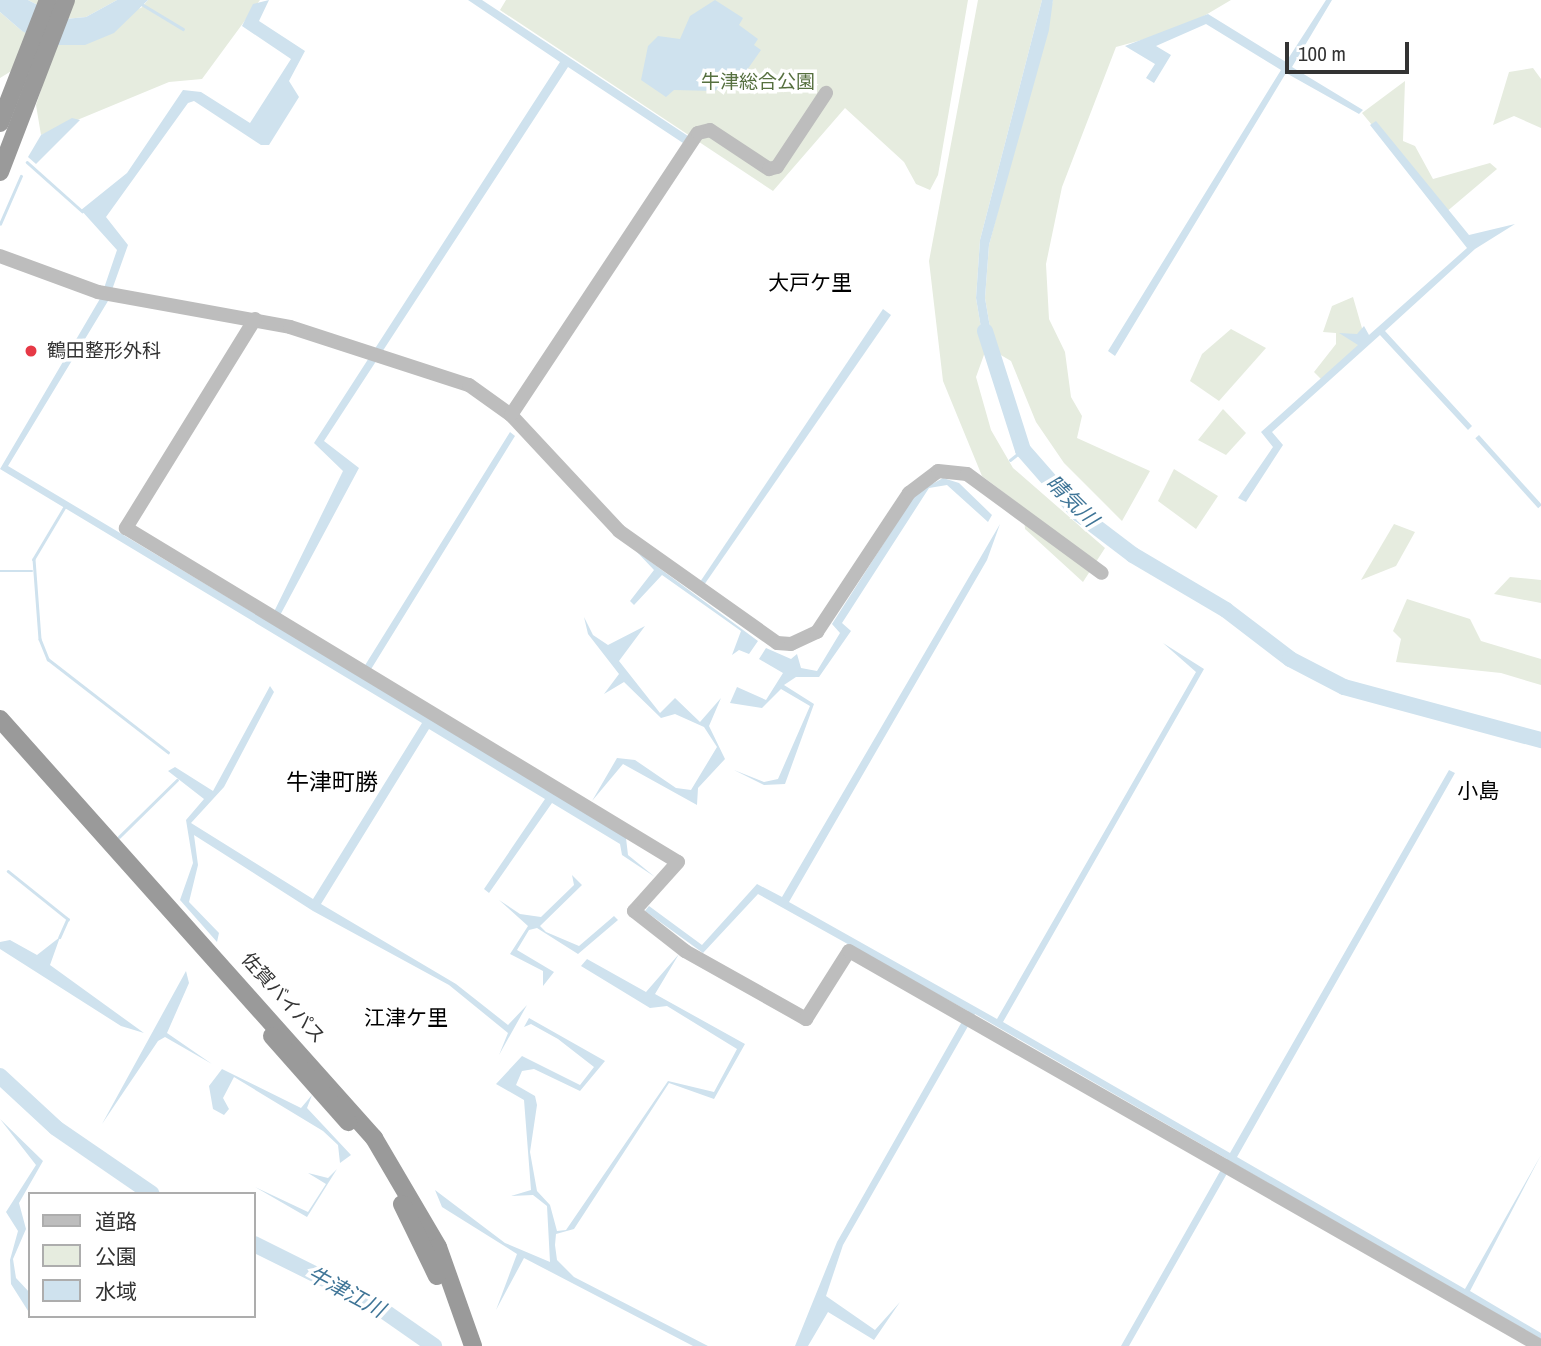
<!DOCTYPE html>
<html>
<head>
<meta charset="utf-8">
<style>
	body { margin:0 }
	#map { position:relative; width:1541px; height:1346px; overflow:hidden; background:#fff; font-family:"Archivo Narrow","Noto Sans JP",sans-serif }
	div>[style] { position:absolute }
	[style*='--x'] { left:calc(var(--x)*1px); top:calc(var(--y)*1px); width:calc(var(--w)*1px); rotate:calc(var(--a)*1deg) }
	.green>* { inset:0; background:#e6ecdf }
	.water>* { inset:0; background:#cfe2ee; transform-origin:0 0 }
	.stream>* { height:2.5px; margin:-1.25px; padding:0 1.25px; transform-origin:1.25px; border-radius:1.25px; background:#cfe2ee }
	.river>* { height:16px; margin:-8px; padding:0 8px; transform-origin:8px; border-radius:8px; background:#cfe2ee }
	.secondary>* { height:14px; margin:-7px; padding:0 7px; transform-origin:7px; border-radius:7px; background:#bdbdbd }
	.highway>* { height:18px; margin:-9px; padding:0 9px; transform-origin:9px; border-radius:9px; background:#9a9a9a }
	.dots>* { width:19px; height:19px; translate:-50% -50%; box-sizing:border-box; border:4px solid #fff; border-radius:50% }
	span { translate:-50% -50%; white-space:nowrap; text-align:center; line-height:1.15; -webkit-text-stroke:7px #fff; paint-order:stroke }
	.park-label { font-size:19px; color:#56703f }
	.poi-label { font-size:19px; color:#333 }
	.left { translate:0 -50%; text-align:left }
	.street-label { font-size:19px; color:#333 }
	.neighbourhood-label { font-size:21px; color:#000 }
	.water-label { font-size:21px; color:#3f7597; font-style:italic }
	.quarter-label { font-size:23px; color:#000 }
	.legend { position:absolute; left:28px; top:1192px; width:228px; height:126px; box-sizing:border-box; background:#fff; border:2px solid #adadad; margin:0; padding:9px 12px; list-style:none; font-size:21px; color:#333 }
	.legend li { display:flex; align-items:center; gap:14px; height:35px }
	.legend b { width:35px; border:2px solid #adadad }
	.scale { position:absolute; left:1285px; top:42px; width:124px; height:32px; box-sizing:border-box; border:4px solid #333; border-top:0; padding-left:9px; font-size:21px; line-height:24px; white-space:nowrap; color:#333; -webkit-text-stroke:5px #fff; paint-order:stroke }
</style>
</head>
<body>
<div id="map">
	<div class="green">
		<i style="clip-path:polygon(28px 0,117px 0,86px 17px,65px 19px)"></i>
		<i style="clip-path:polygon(148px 0,260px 0,202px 79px,169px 82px,41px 135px,36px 105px,42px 87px,13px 70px,0 78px,0 12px,22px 31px,141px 8px)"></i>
		<i style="clip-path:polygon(506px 0,968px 0,938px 175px,930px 190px,916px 184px,904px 162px,845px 108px,773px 191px,500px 10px)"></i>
		<i style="clip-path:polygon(978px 0,1042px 0,980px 240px,976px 298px,985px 352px,976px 377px,991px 430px,1013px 468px,1105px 548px,1083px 582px,1025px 529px,1023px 507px,982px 476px,943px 381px,929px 261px)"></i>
		<i style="clip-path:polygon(1053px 0,1231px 0,1182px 29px,1116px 47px,1062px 187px,1046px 264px,1049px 319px,1065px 352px,1071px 397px,1082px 416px,1077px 438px,1150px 471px,1122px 521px,1064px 463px,1036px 422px,1011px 361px,994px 351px,985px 298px,989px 245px)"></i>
		<i style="clip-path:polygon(1533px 68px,1541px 79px,1541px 128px,1514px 116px,1493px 125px,1509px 72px)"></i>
		<i style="clip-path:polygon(1405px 81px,1403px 141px,1415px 146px,1433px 179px,1490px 163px,1497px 169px,1445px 213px,1362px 113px)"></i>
		<i style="clip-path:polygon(1353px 297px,1366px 342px,1323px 381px,1314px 372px,1336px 344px,1336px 333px,1323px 332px,1332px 306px)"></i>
		<i style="clip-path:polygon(1231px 329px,1266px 348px,1219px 401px,1190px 381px,1202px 354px)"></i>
		<i style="clip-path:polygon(1223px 409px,1246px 433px,1226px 455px,1198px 440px)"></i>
		<i style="clip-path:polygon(1174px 469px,1218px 496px,1196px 529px,1158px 501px)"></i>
		<i style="clip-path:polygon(1394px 524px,1415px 532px,1396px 566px,1361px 580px)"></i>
		<i style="clip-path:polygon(1510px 577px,1541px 580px,1541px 603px,1494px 594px)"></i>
		<i style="clip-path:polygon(1407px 599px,1470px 619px,1481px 641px,1541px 659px,1541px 685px,1501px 673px,1396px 662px,1401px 639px,1393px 631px)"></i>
	</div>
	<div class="water">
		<i style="clip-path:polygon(0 0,28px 0,65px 19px,86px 17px,117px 0,148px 0,114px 33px,85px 45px,50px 45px,22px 31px,0 12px)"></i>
		<i style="clip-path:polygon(269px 0,259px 21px,305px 51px,289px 81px,299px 97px,269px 145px,261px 145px,194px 101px,188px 103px,106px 217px,128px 245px,108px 301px,8px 466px,269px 622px,343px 471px,314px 443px,560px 62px,468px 0,482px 0,688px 136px,683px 143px,568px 67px,324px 441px,359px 468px,277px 621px,359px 675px,510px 432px,515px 436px,365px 679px,626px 838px,628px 855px,655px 877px,622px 855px,620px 844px,552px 803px,489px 893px,484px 889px,545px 799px,429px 729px,321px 904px,456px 984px,508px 1025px,527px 1005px,499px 1055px,508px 1033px,449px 985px,313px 911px,194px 835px,198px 865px,189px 902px,219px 933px,217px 942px,180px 900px,193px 863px,186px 820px,204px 799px,168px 771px,175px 767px,213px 791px,270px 686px,274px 692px,224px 787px,191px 823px,313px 899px,422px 723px,0 469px,101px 297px,117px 250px,81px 210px,127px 173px,183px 90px,201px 92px,250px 123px,291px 59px,242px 26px,253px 4px)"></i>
		<i style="clip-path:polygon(715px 0,743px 18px,739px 25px,758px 39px,754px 45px,761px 50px,740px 80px,732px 76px,715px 91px,674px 90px,666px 97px,641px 80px,648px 46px,658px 36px,680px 39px,690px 16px)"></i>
		<i style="clip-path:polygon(1042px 0,1053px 0,1049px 30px,989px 245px,985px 298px,994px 351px,985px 352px,976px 298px,980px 240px)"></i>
		<i style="clip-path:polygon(1326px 0,1332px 0,1292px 67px,1363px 110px,1359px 114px,1286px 73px,1115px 356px,1108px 351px,1281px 70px,1206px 24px,1156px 46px,1171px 55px,1154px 83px,1146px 78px,1155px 64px,1125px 46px,1208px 14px,1286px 62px)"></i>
		<i style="clip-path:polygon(72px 118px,80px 120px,36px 164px,28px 157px,41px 135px)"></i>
		<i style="clip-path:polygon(1376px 121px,1469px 235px,1515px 224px,1475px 249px,1385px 331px,1472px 426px,1468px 430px,1380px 335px,1272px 432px,1283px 445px,1246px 502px,1238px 498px,1273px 447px,1261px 432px,1358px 345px,1339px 333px,1357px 334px,1364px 326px,1369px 335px,1467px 248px,1370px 125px)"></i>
		<i style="clip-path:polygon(883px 309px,891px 315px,704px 585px,700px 582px)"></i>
		<i style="left:1479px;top:435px;width:94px;height:5px;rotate:48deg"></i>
		<i style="clip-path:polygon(943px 478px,959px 483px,992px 515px,988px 522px,947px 485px,929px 488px,842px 623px,851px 631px,819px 677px,796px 677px,784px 685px,814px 704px,785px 784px,764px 785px,734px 770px,764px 782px,778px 779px,810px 706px,781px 689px,762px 708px,730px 703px,737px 687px,766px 700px,783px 673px,759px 659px,766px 648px,791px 659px,797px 654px,801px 668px,817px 671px,840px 633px,832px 624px,916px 493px)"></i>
		<i style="clip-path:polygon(1000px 524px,987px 560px,789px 902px,997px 1019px,1196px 672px,1163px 643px,1204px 669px,1003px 1022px,1230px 1153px,1449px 770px,1455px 773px,1237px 1157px,1465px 1289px,1541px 1155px,1470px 1291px,1541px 1333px,1541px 1339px,1233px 1163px,1129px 1346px,1121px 1346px,1227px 1159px,975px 1014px,843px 1245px,826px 1296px,875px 1330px,900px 1302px,874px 1340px,828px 1312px,808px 1346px,795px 1346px,837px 1242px,968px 1011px,758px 894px,703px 953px,645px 911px,649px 906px,702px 945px,757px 884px,782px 897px)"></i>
		<i style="clip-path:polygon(636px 551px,758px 641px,749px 654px,739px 650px,732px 655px,741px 631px,662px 575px,634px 605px,630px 601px,654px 570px)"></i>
		<i style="clip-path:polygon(584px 617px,593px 635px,608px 645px,645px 626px,619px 661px,660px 713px,675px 698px,700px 722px,721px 698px,709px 726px,725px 759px,698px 788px,697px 805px,623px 764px,592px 801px,617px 758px,635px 760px,676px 788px,691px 790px,717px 747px,704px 727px,675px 714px,661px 718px,624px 682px,604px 694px,619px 674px,588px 634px)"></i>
		<i style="clip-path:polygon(572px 875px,582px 885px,540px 926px,546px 932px,579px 946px,614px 916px,618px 920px,578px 954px,537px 928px,529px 930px,517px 950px,554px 972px,543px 986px,543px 971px,510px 954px,528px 926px,499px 900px,520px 914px,541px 917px,574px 885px)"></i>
		<i style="clip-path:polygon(60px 937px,50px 965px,144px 1033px,121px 1026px,0 949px,0 942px,10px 940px,37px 955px)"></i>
		<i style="clip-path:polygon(679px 954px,655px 994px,745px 1044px,714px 1099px,669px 1083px,574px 1229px,556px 1234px,555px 1245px,557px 1260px,574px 1277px,708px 1346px,693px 1346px,524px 1258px,496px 1310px,517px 1254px,442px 1207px,435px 1190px,505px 1243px,550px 1262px,547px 1206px,533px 1195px,511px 1196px,531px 1190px,524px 1100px,496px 1084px,522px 1056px,580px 1085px,594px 1067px,558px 1039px,531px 1024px,524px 1027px,529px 1018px,605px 1061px,580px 1091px,534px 1069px,522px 1071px,516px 1085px,535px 1096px,537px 1105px,530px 1152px,537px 1191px,550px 1205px,557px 1231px,566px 1230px,668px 1081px,714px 1092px,737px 1049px,667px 1006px,650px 1008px,581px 966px,587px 959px,646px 992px)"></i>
		<i style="clip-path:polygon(186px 971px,189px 983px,167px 1033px,212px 1064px,165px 1037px,158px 1041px,102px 1124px)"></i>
		<i style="clip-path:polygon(222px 1069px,301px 1108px,312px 1095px,307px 1108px,351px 1155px,340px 1163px,338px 1145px,323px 1131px,234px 1077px,223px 1098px,229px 1109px,224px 1115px,213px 1109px,209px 1086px)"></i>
		<i style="clip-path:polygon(0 1119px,43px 1161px,19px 1203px,26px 1229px,13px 1259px,16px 1278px,30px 1293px,30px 1314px,11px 1284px,10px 1260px,18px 1231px,6px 1212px,36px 1165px)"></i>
		<i style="clip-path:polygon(337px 1169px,307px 1217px,255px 1187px,308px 1212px,326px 1184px,308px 1173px,328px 1178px)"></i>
	</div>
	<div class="stream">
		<i style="--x:135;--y:0;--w:56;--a:31.1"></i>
		<i style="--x:27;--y:162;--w:74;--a:41.7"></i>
		<i style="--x:0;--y:224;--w:52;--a:-66.4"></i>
		<i style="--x:1010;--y:460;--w:16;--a:-38"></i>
		<i style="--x:65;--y:507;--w:61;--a:120.8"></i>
		<i style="--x:34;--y:559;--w:80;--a:85.7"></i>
		<i style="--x:40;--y:639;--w:22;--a:68"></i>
		<i style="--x:48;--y:659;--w:152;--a:37.8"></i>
		<i style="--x:0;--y:571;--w:32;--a:0"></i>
		<i style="--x:119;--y:837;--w:81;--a:-44.5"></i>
		<i style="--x:8;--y:871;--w:77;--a:38.7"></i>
		<i style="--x:68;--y:919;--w:20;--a:114"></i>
	</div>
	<div class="river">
		<i style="--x:985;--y:331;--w:125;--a:72.3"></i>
		<i style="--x:1023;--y:450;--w:85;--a:48.8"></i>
		<i style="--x:1079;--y:514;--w:68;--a:37.2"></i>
		<i style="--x:1133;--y:555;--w:108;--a:30.6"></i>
		<i style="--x:1226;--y:610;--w:81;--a:37.4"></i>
		<i style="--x:1290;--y:659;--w:61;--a:27.4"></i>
		<i style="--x:1344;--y:687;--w:204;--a:15.1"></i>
		<i style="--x:0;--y:1076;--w:76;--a:42.9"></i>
		<i style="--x:56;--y:1128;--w:116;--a:34.5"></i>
		<i style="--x:254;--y:1244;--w:131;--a:26.4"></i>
		<i style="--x:371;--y:1302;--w:77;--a:34.9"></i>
	</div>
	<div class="secondary">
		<i style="--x:0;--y:256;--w:104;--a:20.2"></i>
		<i style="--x:98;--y:292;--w:195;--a:10.3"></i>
		<i style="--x:290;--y:327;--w:188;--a:18"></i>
		<i style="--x:469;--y:385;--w:52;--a:35.5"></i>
		<i style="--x:511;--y:415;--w:158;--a:47"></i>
		<i style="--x:619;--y:531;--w:194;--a:35.3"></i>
		<i style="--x:777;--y:643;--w:14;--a:4"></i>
		<i style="--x:791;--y:644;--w:29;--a:-25"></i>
		<i style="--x:817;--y:632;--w:167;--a:-56.5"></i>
		<i style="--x:909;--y:493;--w:36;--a:-37"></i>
		<i style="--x:938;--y:471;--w:29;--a:6"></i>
		<i style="--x:967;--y:474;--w:167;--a:36.3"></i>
		<i style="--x:255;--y:319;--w:246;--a:121.7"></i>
		<i style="--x:126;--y:528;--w:645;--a:31.18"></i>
		<i style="--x:678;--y:862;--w:66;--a:131.9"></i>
		<i style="--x:634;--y:911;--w:65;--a:38.1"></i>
		<i style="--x:685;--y:951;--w:139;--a:29.3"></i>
		<i style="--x:806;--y:1019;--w:80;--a:-57.7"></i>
		<i style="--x:849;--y:951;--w:796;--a:29.75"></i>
		<i style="--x:511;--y:415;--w:338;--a:-56.5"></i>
		<i style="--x:698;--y:133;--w:12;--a:-14"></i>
		<i style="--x:710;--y:130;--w:71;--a:33.5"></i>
		<i style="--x:769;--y:169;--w:8;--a:-14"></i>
		<i style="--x:777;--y:167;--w:89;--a:-56.5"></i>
	</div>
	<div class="highway">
		<i style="--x:0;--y:123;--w:132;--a:-68.7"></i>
		<i style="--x:0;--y:172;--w:184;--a:-69"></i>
		<i style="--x:0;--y:719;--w:562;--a:48.25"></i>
		<i style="--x:374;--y:1138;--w:126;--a:59.6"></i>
		<i style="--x:438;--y:1247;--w:105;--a:70.5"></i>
		<i style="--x:272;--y:1036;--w:115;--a:48.5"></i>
		<i style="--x:402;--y:1204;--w:80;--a:64.1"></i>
	</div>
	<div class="dots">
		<i style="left:31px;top:351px;background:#e63946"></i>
	</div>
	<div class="park-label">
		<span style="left:758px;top:82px">牛津総合公園</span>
	</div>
	<div class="poi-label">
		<span class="left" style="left:47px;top:351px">鶴田整形外科</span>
	</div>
	<div class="street-label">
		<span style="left:283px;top:998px;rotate:48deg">佐賀バイパス</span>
	</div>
	<div class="neighbourhood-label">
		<span style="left:810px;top:283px">大戸ケ里</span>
		<span style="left:1478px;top:791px">小島</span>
		<span style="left:406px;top:1018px">江津ケ里</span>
	</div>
	<div class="water-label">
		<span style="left:1072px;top:501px;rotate:45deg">晴気川</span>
		<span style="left:346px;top:1292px;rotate:28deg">牛津江川</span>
	</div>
	<div class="quarter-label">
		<span style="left:332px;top:782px">牛津町勝</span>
	</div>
	<ul class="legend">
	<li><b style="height:9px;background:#bdbdbd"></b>道路</li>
	<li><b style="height:19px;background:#e6ecdf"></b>公園</li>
	<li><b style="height:19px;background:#cfe2ee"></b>水域</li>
	</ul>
	<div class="scale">100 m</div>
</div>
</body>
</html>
